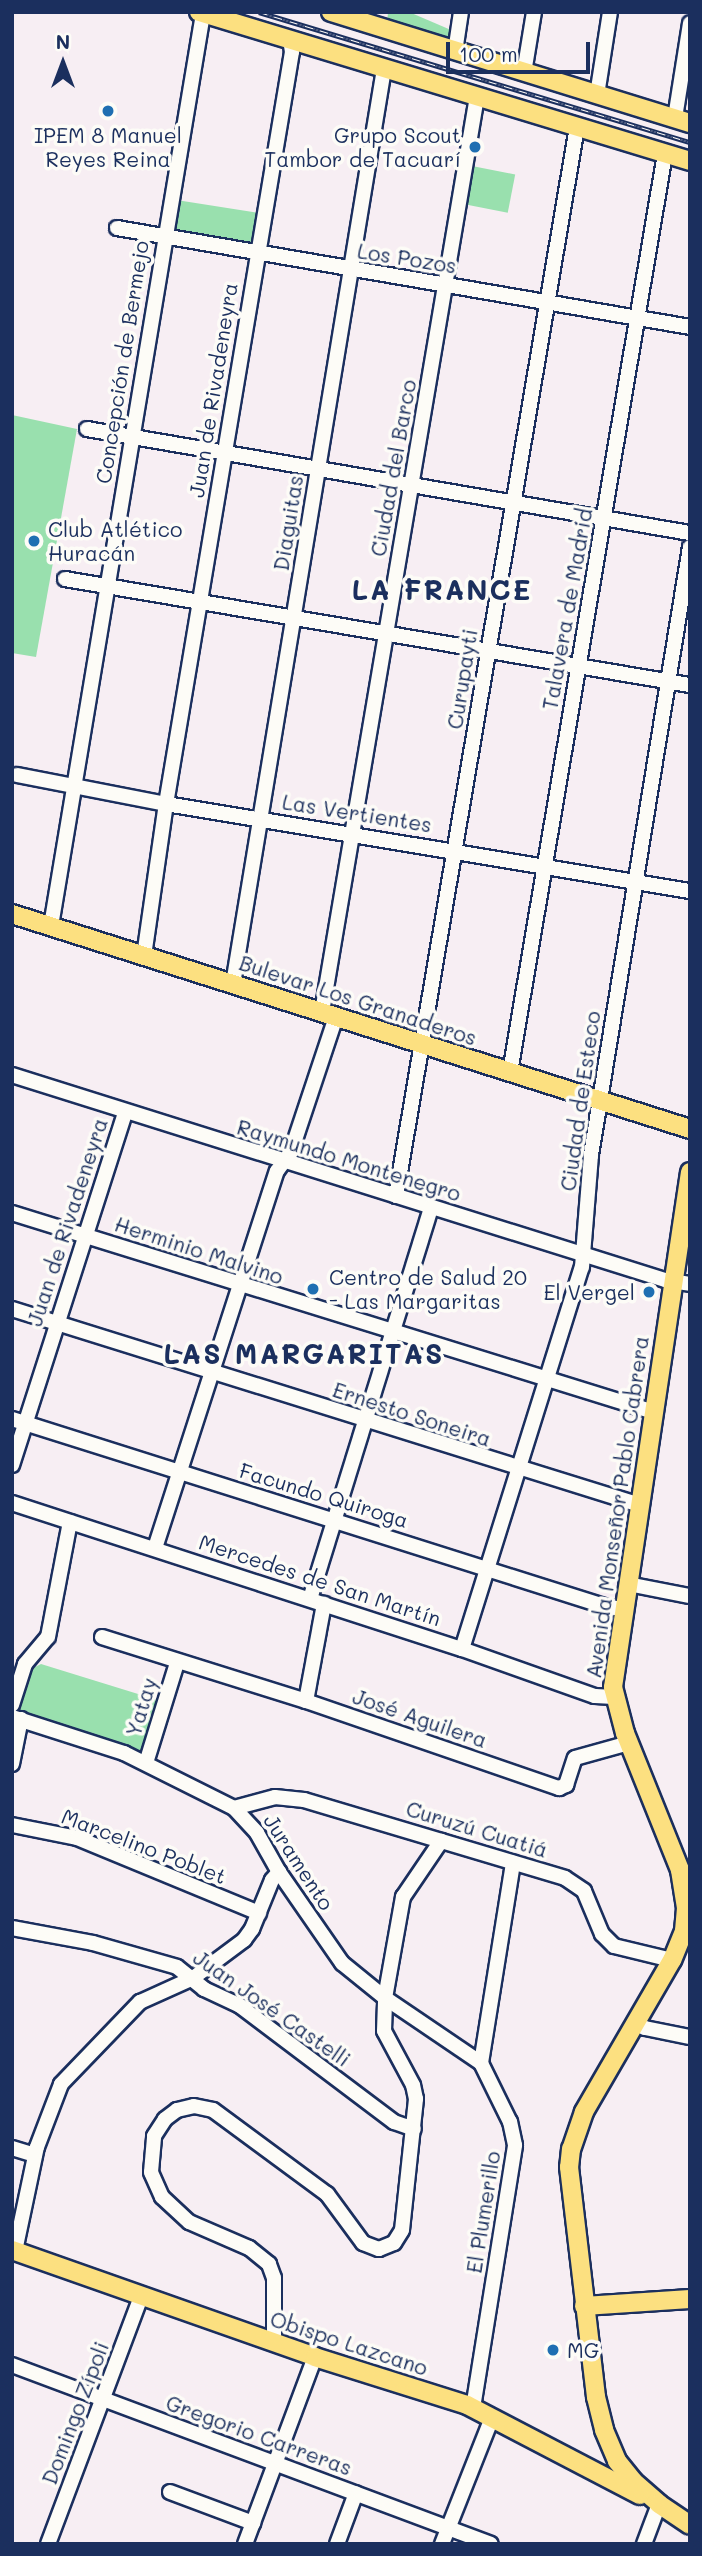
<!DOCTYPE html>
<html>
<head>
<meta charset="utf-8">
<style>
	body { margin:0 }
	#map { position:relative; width:702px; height:2556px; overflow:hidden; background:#f7eef3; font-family:Mali,sans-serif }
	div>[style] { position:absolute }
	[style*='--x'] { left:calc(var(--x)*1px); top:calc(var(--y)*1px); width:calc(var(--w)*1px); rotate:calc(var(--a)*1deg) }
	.green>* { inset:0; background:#99e0ae; transform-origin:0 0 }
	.roads { filter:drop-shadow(2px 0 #1b2f5e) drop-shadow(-2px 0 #1b2f5e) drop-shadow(0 2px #1b2f5e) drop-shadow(0 -2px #1b2f5e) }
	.minor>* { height:14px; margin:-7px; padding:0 7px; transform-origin:7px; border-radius:7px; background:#fdfcf7 }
	.major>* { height:18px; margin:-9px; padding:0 9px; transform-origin:9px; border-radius:9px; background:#fce080 }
	.rail>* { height:5px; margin-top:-2.5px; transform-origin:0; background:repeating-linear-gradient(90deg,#fdfcf7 0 8px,#1b2f5e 0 16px); box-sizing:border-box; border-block:2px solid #1b2f5e }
	.dots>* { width:19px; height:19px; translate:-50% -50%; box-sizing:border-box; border:4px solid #fdfcf7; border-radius:50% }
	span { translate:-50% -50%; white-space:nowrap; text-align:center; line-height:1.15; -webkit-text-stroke:7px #fdfcf7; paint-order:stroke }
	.poi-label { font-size:21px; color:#1b2f5e }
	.right { translate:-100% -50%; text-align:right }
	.left { translate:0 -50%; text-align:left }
	.street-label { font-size:21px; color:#1b2f5e }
	.district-label { font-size:28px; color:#1b2f5e; font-weight:700; letter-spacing:2px }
	.frame { position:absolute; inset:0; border:14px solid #1b2f5e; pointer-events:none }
	.north { position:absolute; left:28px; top:28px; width:70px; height:70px; -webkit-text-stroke:5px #fdfcf7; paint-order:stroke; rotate:0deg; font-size:19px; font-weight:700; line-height:28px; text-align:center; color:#1b2f5e }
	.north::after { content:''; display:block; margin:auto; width:24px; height:32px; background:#1b2f5e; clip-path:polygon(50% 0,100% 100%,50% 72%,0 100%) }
	.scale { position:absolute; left:446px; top:42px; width:144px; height:32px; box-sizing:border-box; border:4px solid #1b2f5e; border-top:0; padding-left:9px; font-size:21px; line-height:24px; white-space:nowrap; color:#1b2f5e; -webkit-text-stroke:5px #fdfcf7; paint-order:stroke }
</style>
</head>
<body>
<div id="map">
	<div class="green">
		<i style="clip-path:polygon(388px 12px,409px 12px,451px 30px,448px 47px,387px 24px)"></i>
		<i style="left:472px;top:166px;width:44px;height:39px;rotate:11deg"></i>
		<i style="left:170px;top:199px;width:95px;height:37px;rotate:9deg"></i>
		<i style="clip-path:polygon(12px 415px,77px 429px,36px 657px,12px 653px)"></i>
		<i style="clip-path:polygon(41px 1664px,164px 1702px,145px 1758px,16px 1712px,22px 1691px,33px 1668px)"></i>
	</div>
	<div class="roads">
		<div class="minor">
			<i style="--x:455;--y:52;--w:40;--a:-81.5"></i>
			<i style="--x:524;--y:73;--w:62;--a:-80.7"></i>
			<i style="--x:597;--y:95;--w:84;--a:-81.1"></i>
			<i style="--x:675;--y:118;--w:96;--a:-81"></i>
			<i style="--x:117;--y:228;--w:581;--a:9.8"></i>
			<i style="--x:87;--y:429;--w:612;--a:9.79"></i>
			<i style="--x:65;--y:579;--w:634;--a:9.63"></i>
			<i style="--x:17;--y:775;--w:152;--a:11"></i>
			<i style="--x:166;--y:804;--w:531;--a:9.43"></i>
			<i style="--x:51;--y:926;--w:925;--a:-80.54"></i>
			<i style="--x:144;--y:956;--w:154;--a:-81.8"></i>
			<i style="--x:166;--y:804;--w:762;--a:-80.49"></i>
			<i style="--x:292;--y:52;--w:12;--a:-99"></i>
			<i style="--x:233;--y:984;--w:927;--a:-80.63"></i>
			<i style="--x:322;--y:1012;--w:928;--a:-80.39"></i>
			<i style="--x:510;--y:1072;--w:931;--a:-80.42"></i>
			<i style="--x:12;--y:1075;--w:684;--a:17.43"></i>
			<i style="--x:665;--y:1280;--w:25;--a:9"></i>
			<i style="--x:396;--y:1196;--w:1084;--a:-80.39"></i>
			<i style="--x:12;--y:1213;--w:672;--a:17.22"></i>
			<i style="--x:12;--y:1309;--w:658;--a:17.33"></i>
			<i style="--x:12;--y:1419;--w:624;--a:17.53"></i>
			<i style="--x:607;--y:1607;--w:17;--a:7"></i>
			<i style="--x:12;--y:1465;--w:371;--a:-72.2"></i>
			<i style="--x:12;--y:1503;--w:473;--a:18"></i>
			<i style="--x:462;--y:1649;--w:141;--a:19.5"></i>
			<i style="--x:595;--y:1696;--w:19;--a:3"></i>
			<i style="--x:155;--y:1548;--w:396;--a:-72.1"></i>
			<i style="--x:277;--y:1171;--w:24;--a:-54"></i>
			<i style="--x:291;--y:1152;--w:142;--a:-71.6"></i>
			<i style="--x:628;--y:1584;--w:63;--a:11"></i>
			<i style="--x:310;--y:1599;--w:410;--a:-72.8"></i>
			<i style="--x:102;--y:1637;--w:214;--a:17.4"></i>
			<i style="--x:306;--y:1701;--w:268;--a:19"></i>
			<i style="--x:559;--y:1788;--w:8;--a:-23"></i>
			<i style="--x:566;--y:1785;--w:28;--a:-72"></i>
			<i style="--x:575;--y:1758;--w:56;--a:-15.5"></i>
			<i style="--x:462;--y:1649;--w:400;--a:-72.6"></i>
			<i style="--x:582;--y:1267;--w:112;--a:-85.4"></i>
			<i style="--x:591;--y:1155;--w:616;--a:-80.75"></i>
			<i style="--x:306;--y:1701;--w:99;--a:-79.5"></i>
			<i style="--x:12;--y:1705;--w:43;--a:-72.4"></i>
			<i style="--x:25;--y:1664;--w:35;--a:-50"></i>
			<i style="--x:48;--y:1637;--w:117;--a:-79.2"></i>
			<i style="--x:12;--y:1717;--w:118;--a:17.8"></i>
			<i style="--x:124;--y:1753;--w:123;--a:26.6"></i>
			<i style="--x:234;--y:1808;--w:34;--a:47"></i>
			<i style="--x:257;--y:1833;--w:45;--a:60.6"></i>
			<i style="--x:279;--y:1872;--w:111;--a:55.3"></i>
			<i style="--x:342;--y:1963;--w:55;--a:39.1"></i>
			<i style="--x:385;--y:1998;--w:116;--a:34.1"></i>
			<i style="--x:146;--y:1763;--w:105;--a:-72.8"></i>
			<i style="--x:12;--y:1764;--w:46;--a:-78.7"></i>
			<i style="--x:234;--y:1808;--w:42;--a:-15"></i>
			<i style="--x:275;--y:1797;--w:29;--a:6"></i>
			<i style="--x:304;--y:1800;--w:272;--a:16.6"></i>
			<i style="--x:565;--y:1878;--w:23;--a:34"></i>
			<i style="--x:584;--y:1891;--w:47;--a:67.3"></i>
			<i style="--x:602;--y:1934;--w:17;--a:45"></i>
			<i style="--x:614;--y:1946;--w:60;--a:13.6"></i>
			<i style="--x:12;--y:1825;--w:66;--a:11.3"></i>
			<i style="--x:77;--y:1838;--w:197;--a:22.4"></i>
			<i style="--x:12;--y:1928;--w:82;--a:10.5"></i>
			<i style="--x:93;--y:1943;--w:87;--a:15.9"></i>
			<i style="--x:177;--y:1967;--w:35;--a:39"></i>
			<i style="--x:204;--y:1989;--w:40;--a:25"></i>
			<i style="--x:240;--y:2006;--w:193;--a:37"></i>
			<i style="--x:394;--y:2122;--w:21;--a:19"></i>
			<i style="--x:635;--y:2023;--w:11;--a:27"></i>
			<i style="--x:645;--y:2028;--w:46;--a:11.3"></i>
			<i style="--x:12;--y:2148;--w:24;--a:17"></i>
			<i style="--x:15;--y:2251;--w:106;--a:-78.1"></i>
			<i style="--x:37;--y:2147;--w:67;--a:-69.1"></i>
			<i style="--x:61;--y:2084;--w:114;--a:-46.1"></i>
			<i style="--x:140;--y:2002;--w:58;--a:-24.4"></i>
			<i style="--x:193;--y:1978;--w:64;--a:-36.7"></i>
			<i style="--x:244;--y:1940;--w:14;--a:-54"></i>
			<i style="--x:252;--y:1929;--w:53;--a:-67.8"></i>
			<i style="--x:272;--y:1880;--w:11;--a:-49"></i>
			<i style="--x:274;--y:2342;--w:64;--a:-90"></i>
			<i style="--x:274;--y:2278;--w:15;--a:-110"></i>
			<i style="--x:269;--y:2264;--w:26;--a:-141"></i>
			<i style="--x:249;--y:2248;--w:65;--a:-156.6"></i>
			<i style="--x:189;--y:2222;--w:37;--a:-137"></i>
			<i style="--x:162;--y:2197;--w:27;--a:-114"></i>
			<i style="--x:151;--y:2172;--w:36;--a:-85"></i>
			<i style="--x:154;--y:2136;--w:20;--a:-57"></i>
			<i style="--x:165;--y:2119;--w:15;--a:-37"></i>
			<i style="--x:177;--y:2110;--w:17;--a:-13"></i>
			<i style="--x:194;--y:2106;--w:19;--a:12"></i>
			<i style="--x:213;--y:2110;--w:142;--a:36.4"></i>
			<i style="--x:327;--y:2194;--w:61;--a:53.7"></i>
			<i style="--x:363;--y:2243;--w:17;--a:21"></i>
			<i style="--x:379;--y:2249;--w:16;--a:-22"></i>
			<i style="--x:394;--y:2243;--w:15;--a:-58"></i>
			<i style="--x:402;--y:2230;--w:132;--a:-83.9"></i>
			<i style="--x:416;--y:2099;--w:14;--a:-102"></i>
			<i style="--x:413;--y:2085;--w:61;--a:-118.2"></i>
			<i style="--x:384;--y:2031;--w:33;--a:-88"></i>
			<i style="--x:385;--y:1998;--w:103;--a:-79.9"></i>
			<i style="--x:403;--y:1897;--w:68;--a:-55.8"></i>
			<i style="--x:12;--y:2365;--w:511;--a:20.49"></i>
			<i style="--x:473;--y:2408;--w:266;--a:-80.9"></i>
			<i style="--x:515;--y:2145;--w:24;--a:-102"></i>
			<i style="--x:510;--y:2122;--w:66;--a:-116.2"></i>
			<i style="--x:481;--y:2063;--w:203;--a:-80.9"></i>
			<i style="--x:170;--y:2492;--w:89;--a:20.5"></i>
			<i style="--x:48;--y:2544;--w:265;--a:-69.4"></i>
			<i style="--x:245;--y:2544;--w:200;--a:-69.5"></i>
			<i style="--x:337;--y:2544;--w:54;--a:-69.6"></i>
			<i style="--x:442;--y:2544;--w:133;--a:-68.4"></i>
			<i style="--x:644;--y:2544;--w:43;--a:-69.4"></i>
		</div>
		<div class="major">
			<i style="--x:199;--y:12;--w:513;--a:16.88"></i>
			<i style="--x:331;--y:12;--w:376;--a:17.2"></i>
			<i style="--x:12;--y:914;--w:711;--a:17.59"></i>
			<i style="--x:690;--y:1172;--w:521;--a:98.5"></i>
			<i style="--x:613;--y:1687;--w:48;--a:75.4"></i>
			<i style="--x:625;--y:1733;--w:148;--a:68.1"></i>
			<i style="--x:680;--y:1870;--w:38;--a:81"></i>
			<i style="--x:686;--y:1908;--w:23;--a:95"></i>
			<i style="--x:684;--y:1931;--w:31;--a:112"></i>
			<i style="--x:672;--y:1960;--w:176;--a:120.1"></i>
			<i style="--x:584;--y:2112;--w:39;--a:109"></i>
			<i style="--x:571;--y:2149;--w:18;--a:96"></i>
			<i style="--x:569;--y:2167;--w:232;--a:83.3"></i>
			<i style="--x:596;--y:2397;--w:34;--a:76"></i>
			<i style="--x:604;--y:2430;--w:34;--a:67"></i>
			<i style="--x:617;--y:2461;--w:26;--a:51"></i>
			<i style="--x:633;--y:2481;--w:35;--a:41"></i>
			<i style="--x:659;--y:2504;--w:37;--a:34"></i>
			<i style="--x:12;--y:2250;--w:321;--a:19.4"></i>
			<i style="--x:315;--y:2357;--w:159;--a:17.5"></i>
			<i style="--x:467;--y:2405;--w:195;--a:27.5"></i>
			<i style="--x:584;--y:2306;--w:106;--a:-3.8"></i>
		</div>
	</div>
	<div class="rail">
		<i style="--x:259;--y:12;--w:450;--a:16.8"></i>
	</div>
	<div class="dots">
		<i style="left:108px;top:111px;background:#1f6fb2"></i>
		<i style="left:475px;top:147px;background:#1f6fb2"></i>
		<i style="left:34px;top:541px;background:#1f6fb2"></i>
		<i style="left:313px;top:1289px;background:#1f6fb2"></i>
		<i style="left:649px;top:1292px;background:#1f6fb2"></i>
		<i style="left:553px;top:2350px;background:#1f6fb2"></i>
	</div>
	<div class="poi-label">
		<span style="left:108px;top:147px">IPEM 8 Manuel<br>Reyes Reina</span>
		<span class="right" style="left:461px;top:147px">Grupo Scout<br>Tambor de Tacuarí</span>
		<span class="left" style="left:48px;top:541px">Club Atlético<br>Huracán</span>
		<span class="left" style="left:329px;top:1289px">Centro de Salud 20<br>- Las Margaritas</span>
		<span class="right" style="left:635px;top:1292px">El Vergel</span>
		<span class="left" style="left:567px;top:2350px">MG</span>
	</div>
	<div class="street-label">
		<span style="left:407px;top:258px;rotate:9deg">Los Pozos</span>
		<span style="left:122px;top:362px;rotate:-81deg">Concepción de Bermejo</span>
		<span style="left:213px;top:390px;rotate:-81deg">Juan de Rivadeneyra</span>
		<span style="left:393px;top:468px;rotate:-80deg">Ciudad del Barco</span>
		<span style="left:288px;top:523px;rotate:-81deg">Diaguitas</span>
		<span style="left:567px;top:609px;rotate:-80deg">Talavera de Madrid</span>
		<span style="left:462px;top:679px;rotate:-81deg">Curupayti</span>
		<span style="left:357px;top:813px;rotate:9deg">Las Vertientes</span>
		<span style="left:358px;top:1000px;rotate:18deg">Bulevar Los Granaderos</span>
		<span style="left:580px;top:1101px;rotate:-82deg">Ciudad de Esteco</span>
		<span style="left:349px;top:1160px;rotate:17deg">Raymundo Montenegro</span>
		<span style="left:67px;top:1222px;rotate:-72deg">Juan de Rivadeneyra</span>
		<span style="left:199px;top:1250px;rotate:18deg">Herminio Malvino</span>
		<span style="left:412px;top:1414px;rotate:18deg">Ernesto Soneira</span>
		<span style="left:324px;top:1495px;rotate:17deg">Facundo Quiroga</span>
		<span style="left:617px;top:1507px;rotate:-82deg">Avenida Monseñor Pablo Cabrera</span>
		<span style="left:320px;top:1580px;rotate:18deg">Mercedes de San Martín</span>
		<span style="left:141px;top:1707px;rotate:-73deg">Yatay</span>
		<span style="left:420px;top:1718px;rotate:19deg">José Aguilera</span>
		<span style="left:477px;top:1829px;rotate:17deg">Curuzú Cuatiá</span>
		<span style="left:144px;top:1846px;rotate:21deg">Marcelino Poblet</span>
		<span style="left:299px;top:1862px;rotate:57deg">Juramento</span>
		<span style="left:272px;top:2008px;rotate:35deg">Juan José Castelli</span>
		<span style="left:483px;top:2212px;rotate:-81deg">El Plumerillo</span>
		<span style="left:349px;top:2343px;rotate:18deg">Obispo Lazcano</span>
		<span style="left:75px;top:2413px;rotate:-69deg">Domingo Zípoli</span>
		<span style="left:259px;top:2435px;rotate:20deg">Gregorio Carreras</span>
	</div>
	<div class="district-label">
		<span style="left:442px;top:589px">LA FRANCE</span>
		<span style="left:304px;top:1353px">LAS MARGARITAS</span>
	</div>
	<div class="frame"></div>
	<div class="north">N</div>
	<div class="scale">100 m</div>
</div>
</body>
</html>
